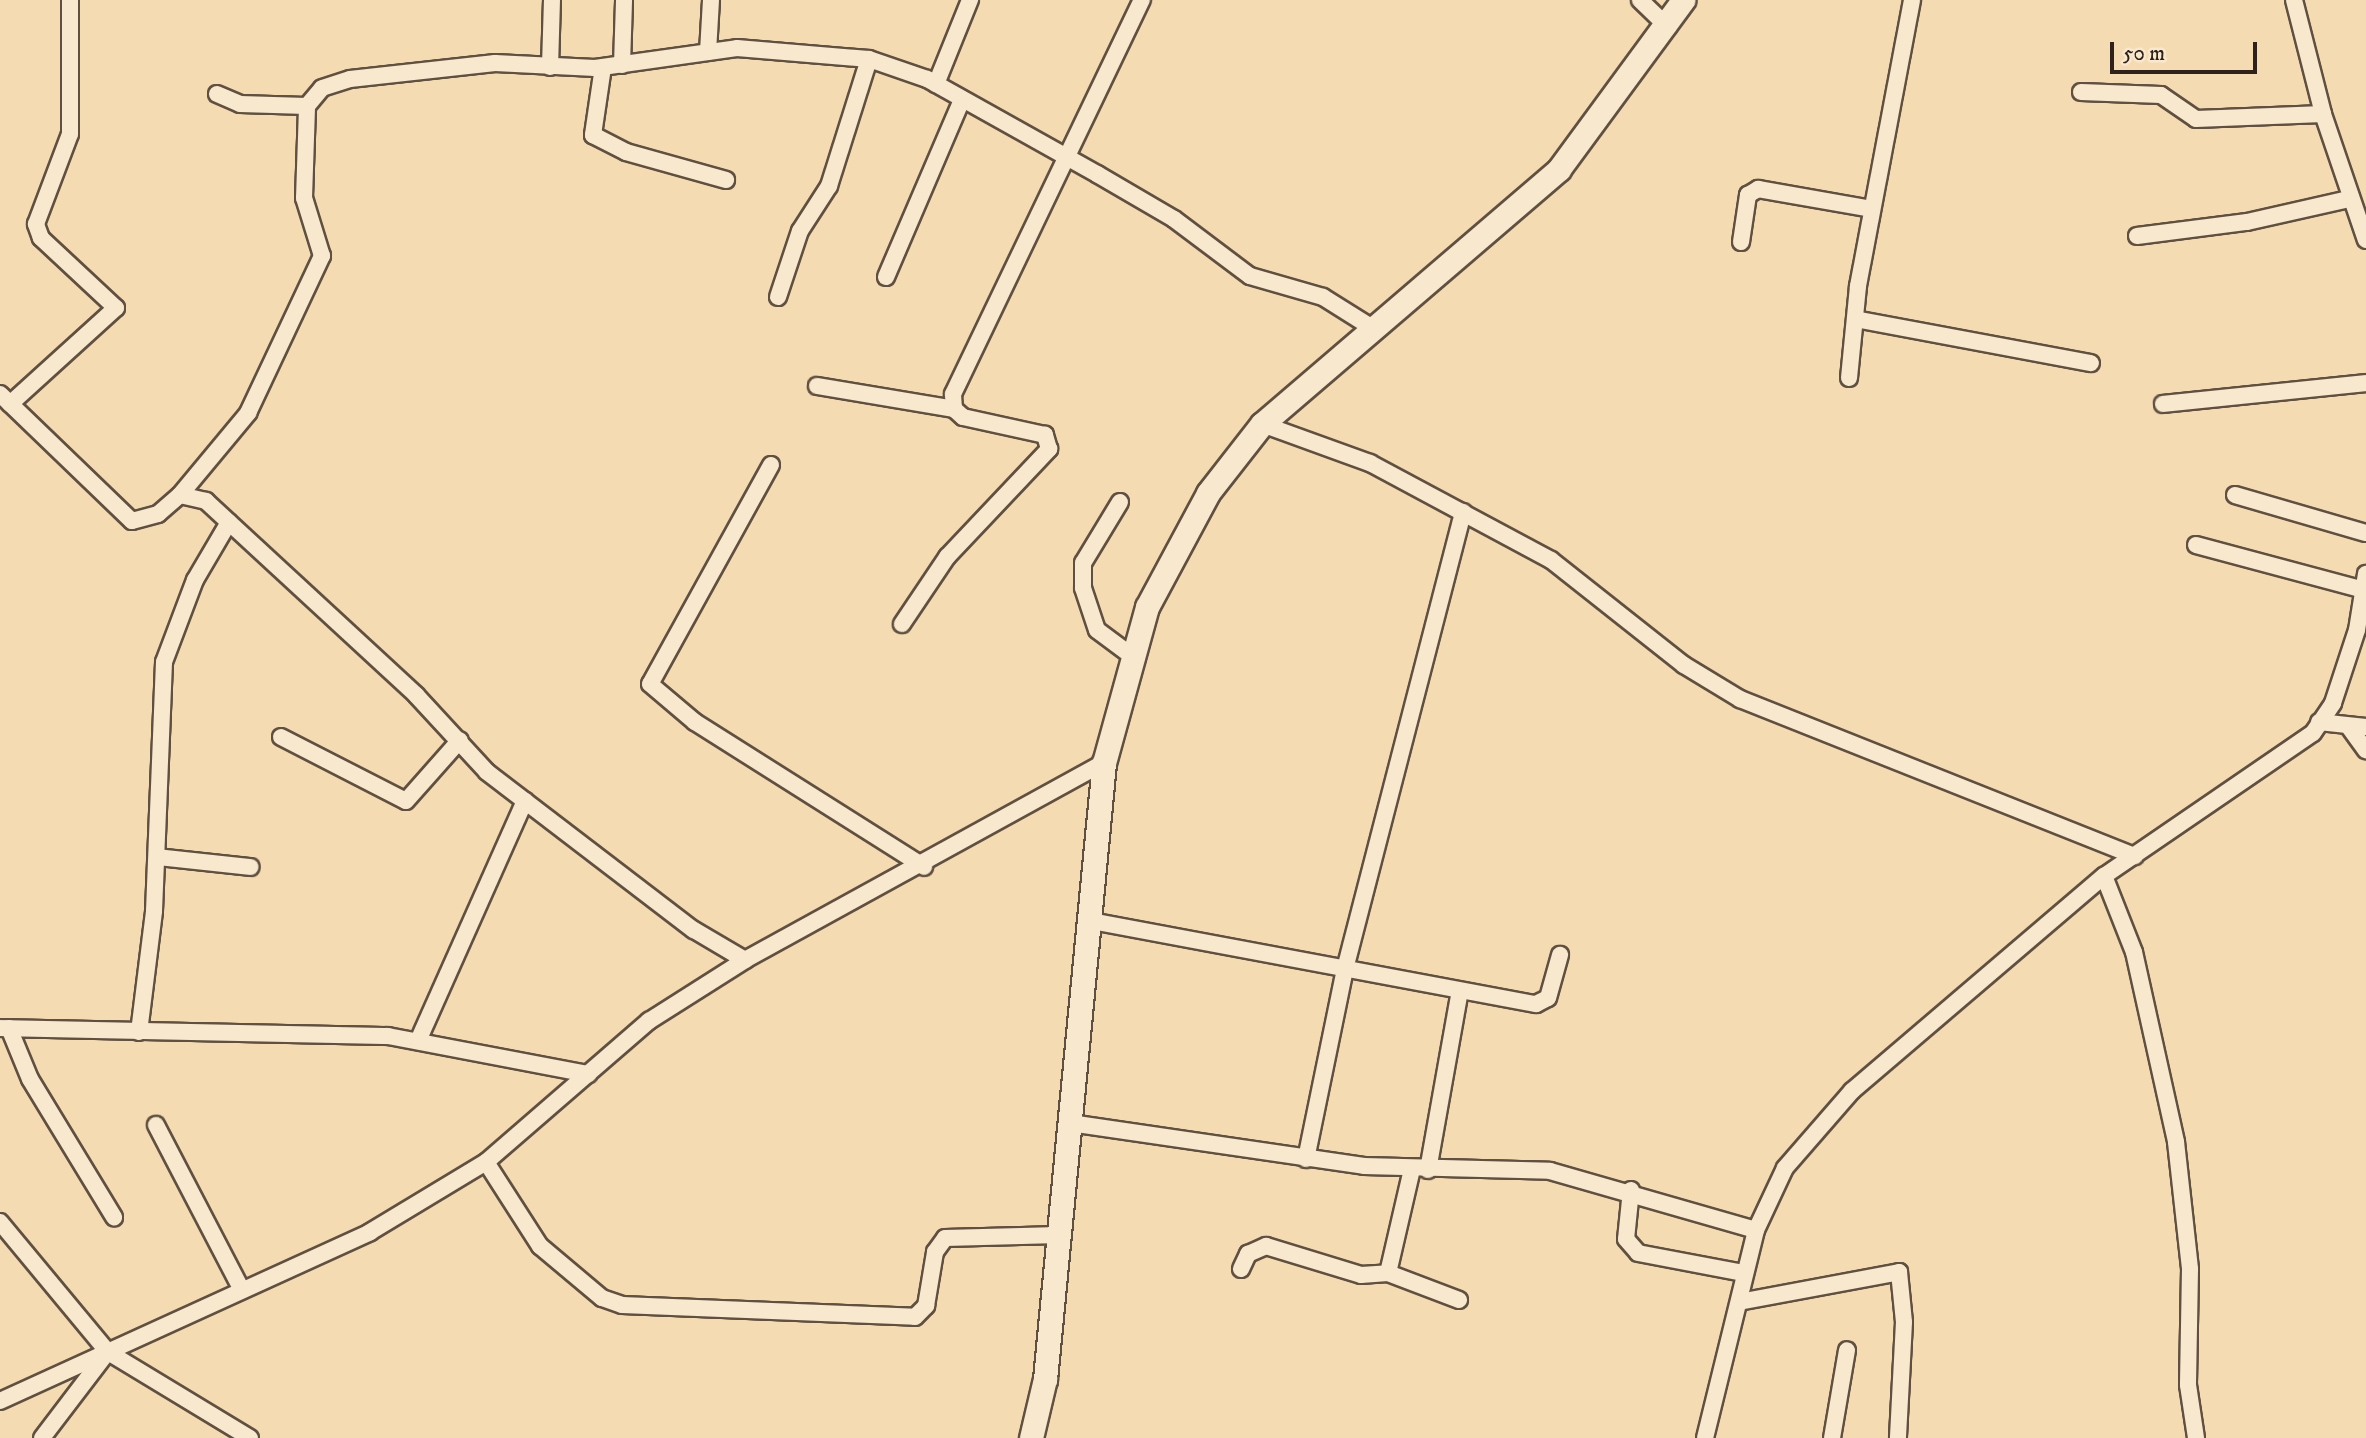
<!DOCTYPE html>
<html>
<head>
<meta charset="utf-8">
<style>
	body { margin:0 }
	#map { position:relative; width:2366px; height:1438px; overflow:hidden; background:#f4dbb2; font-family:"IM FELL DW Pica",serif }
	div>[style] { position:absolute }
	[style*='--x'] { left:calc(var(--x)*1px); top:calc(var(--y)*1px); width:calc(var(--w)*1px); rotate:calc(var(--a)*1deg) }
	.roads { filter:drop-shadow(2px 0 #605041) drop-shadow(-2px 0 #605041) drop-shadow(0 2px #605041) drop-shadow(0 -2px #605041) }
	.street>* { height:16px; margin:-8px; padding:0 8px; transform-origin:8px; border-radius:8px; background:#f8e8cd }
	.secondary>* { height:23px; margin:-11.5px; padding:0 11.5px; transform-origin:11.5px; border-radius:11.5px; background:#f8e8cd }
	span { translate:-50% -50%; white-space:nowrap; text-align:center; line-height:1.15; -webkit-text-stroke:5px #f8e8cd; paint-order:stroke }
	.scale { position:absolute; left:2110px; top:42px; width:147px; height:32px; box-sizing:border-box; border:4px solid #2f211b; border-top:0; padding-left:9px; font-size:21px; line-height:24px; white-space:nowrap; color:#2f211b; -webkit-text-stroke:5px #f8e8cd; paint-order:stroke }
</style>
</head>
<body>
<div id="map">
	<div class="roads">
		<div class="street">
			<i style="--x:1640;--y:0;--w:39;--a:44"></i>
			<i style="--x:2294;--y:0;--w:118;--a:75.7"></i>
			<i style="--x:2323;--y:114;--w:133;--a:71.2"></i>
			<i style="--x:708;--y:52;--w:52;--a:-86.7"></i>
			<i style="--x:622;--y:65;--w:65;--a:-88.2"></i>
			<i style="--x:550;--y:67;--w:67;--a:-88.3"></i>
			<i style="--x:603;--y:67;--w:69;--a:98.4"></i>
			<i style="--x:593;--y:135;--w:37;--a:27"></i>
			<i style="--x:626;--y:152;--w:104;--a:15.6"></i>
			<i style="--x:936;--y:84;--w:91;--a:-68"></i>
			<i style="--x:2081;--y:92;--w:80;--a:2.1"></i>
			<i style="--x:2161;--y:95;--w:42;--a:34.4"></i>
			<i style="--x:2196;--y:119;--w:127;--a:-2.3"></i>
			<i style="--x:217;--y:94;--w:25;--a:23"></i>
			<i style="--x:240;--y:104;--w:67;--a:1.7"></i>
			<i style="--x:2137;--y:236;--w:111;--a:-7.3"></i>
			<i style="--x:2247;--y:222;--w:105;--a:-12.7"></i>
			<i style="--x:1741;--y:242;--w:48;--a:-81.5"></i>
			<i style="--x:1748;--y:195;--w:12;--a:-31"></i>
			<i style="--x:1758;--y:189;--w:115;--a:10"></i>
			<i style="--x:886;--y:277;--w:193;--a:-66.8"></i>
			<i style="--x:778;--y:297;--w:70;--a:-71.6"></i>
			<i style="--x:800;--y:231;--w:54;--a:-57.2"></i>
			<i style="--x:829;--y:186;--w:133;--a:-72.5"></i>
			<i style="--x:1855;--y:319;--w:240;--a:10.6"></i>
			<i style="--x:1849;--y:378;--w:92;--a:-84.4"></i>
			<i style="--x:1858;--y:286;--w:291;--a:-79.3"></i>
			<i style="--x:817;--y:386;--w:139;--a:9.5"></i>
			<i style="--x:0;--y:394;--w:183;--a:43.9"></i>
			<i style="--x:132;--y:521;--w:27;--a:-15"></i>
			<i style="--x:158;--y:514;--w:29;--a:-41"></i>
			<i style="--x:180;--y:495;--w:27;--a:13"></i>
			<i style="--x:206;--y:501;--w:286;--a:42.7"></i>
			<i style="--x:416;--y:695;--w:105;--a:47.3"></i>
			<i style="--x:487;--y:772;--w:260;--a:37.4"></i>
			<i style="--x:694;--y:930;--w:59;--a:30.5"></i>
			<i style="--x:10;--y:404;--w:143;--a:-42.2"></i>
			<i style="--x:116;--y:308;--w:103;--a:-137"></i>
			<i style="--x:41;--y:238;--w:15;--a:-110"></i>
			<i style="--x:36;--y:224;--w:96;--a:-69.3"></i>
			<i style="--x:70;--y:134;--w:134;--a:-90"></i>
			<i style="--x:2163;--y:404;--w:204;--a:-5.9"></i>
			<i style="--x:1262;--y:424;--w:115;--a:19.9"></i>
			<i style="--x:1370;--y:463;--w:205;--a:28.2"></i>
			<i style="--x:1551;--y:560;--w:169;--a:38.3"></i>
			<i style="--x:1684;--y:665;--w:66;--a:31.3"></i>
			<i style="--x:1740;--y:699;--w:425;--a:21.7"></i>
			<i style="--x:771;--y:465;--w:250;--a:118.9"></i>
			<i style="--x:650;--y:684;--w:59;--a:40.2"></i>
			<i style="--x:695;--y:722;--w:271;--a:32.3"></i>
			<i style="--x:180;--y:495;--w:107;--a:-50.3"></i>
			<i style="--x:248;--y:413;--w:174;--a:-64.8"></i>
			<i style="--x:322;--y:256;--w:61;--a:-107.2"></i>
			<i style="--x:304;--y:198;--w:92;--a:-88.1"></i>
			<i style="--x:307;--y:106;--w:23;--a:-50"></i>
			<i style="--x:322;--y:88;--w:29;--a:-18"></i>
			<i style="--x:350;--y:79;--w:146;--a:-6.3"></i>
			<i style="--x:495;--y:63;--w:100;--a:2.9"></i>
			<i style="--x:595;--y:68;--w:143;--a:-8"></i>
			<i style="--x:737;--y:48;--w:132;--a:4.8"></i>
			<i style="--x:869;--y:59;--w:61;--a:19"></i>
			<i style="--x:927;--y:79;--w:195;--a:29.2"></i>
			<i style="--x:1097;--y:174;--w:89;--a:30.3"></i>
			<i style="--x:1174;--y:219;--w:95;--a:36.9"></i>
			<i style="--x:1250;--y:276;--w:76;--a:16"></i>
			<i style="--x:1323;--y:297;--w:60;--a:32.1"></i>
			<i style="--x:2235;--y:495;--w:136;--a:16.2"></i>
			<i style="--x:1120;--y:502;--w:71;--a:121.2"></i>
			<i style="--x:1083;--y:563;--w:25;--a:90"></i>
			<i style="--x:1083;--y:588;--w:44;--a:71.6"></i>
			<i style="--x:1097;--y:630;--w:44;--a:36.6"></i>
			<i style="--x:2196;--y:545;--w:174;--a:15"></i>
			<i style="--x:902;--y:624;--w:81;--a:-56.1"></i>
			<i style="--x:947;--y:557;--w:149;--a:-46.6"></i>
			<i style="--x:1049;--y:449;--w:15;--a:-106"></i>
			<i style="--x:1045;--y:435;--w:84;--a:-167.6"></i>
			<i style="--x:963;--y:417;--w:12;--a:-138"></i>
			<i style="--x:954;--y:409;--w:15;--a:-94"></i>
			<i style="--x:953;--y:394;--w:437;--a:-64.4"></i>
			<i style="--x:2319;--y:722;--w:47;--a:6.1"></i>
			<i style="--x:2349;--y:727;--w:29;--a:54"></i>
			<i style="--x:281;--y:737;--w:140;--a:27.1"></i>
			<i style="--x:406;--y:801;--w:81;--a:-48.5"></i>
			<i style="--x:157;--y:857;--w:94;--a:6.1"></i>
			<i style="--x:2104;--y:876;--w:82;--a:68.5"></i>
			<i style="--x:2134;--y:952;--w:195;--a:77.5"></i>
			<i style="--x:2176;--y:1142;--w:128;--a:83.7"></i>
			<i style="--x:2190;--y:1269;--w:116;--a:91"></i>
			<i style="--x:2188;--y:1385;--w:54;--a:81.4"></i>
			<i style="--x:1086;--y:920;--w:458;--a:10.6"></i>
			<i style="--x:1536;--y:1004;--w:13;--a:-27"></i>
			<i style="--x:1548;--y:998;--w:45;--a:-74.4"></i>
			<i style="--x:0;--y:1028;--w:388;--a:1.2"></i>
			<i style="--x:388;--y:1036;--w:204;--a:10.8"></i>
			<i style="--x:9;--y:1028;--w:55;--a:67.6"></i>
			<i style="--x:30;--y:1079;--w:162;--a:58.7"></i>
			<i style="--x:139;--y:1032;--w:122;--a:-82.9"></i>
			<i style="--x:154;--y:911;--w:249;--a:-87.7"></i>
			<i style="--x:164;--y:662;--w:88;--a:-69.3"></i>
			<i style="--x:195;--y:580;--w:67;--a:-59.6"></i>
			<i style="--x:418;--y:1041;--w:263;--a:-66"></i>
			<i style="--x:1070;--y:1123;--w:297;--a:8.3"></i>
			<i style="--x:1364;--y:1166;--w:186;--a:1.5"></i>
			<i style="--x:1550;--y:1171;--w:214;--a:16"></i>
			<i style="--x:156;--y:1125;--w:186;--a:62.5"></i>
			<i style="--x:1306;--y:1159;--w:194;--a:-78.4"></i>
			<i style="--x:1345;--y:969;--w:472;--a:-75.5"></i>
			<i style="--x:486;--y:1162;--w:100;--a:57.3"></i>
			<i style="--x:540;--y:1246;--w:81;--a:40"></i>
			<i style="--x:602;--y:1298;--w:21;--a:19"></i>
			<i style="--x:622;--y:1305;--w:293;--a:2.3"></i>
			<i style="--x:915;--y:1317;--w:16;--a:-45"></i>
			<i style="--x:926;--y:1306;--w:55;--a:-80.5"></i>
			<i style="--x:935;--y:1252;--w:17;--a:-54"></i>
			<i style="--x:945;--y:1238;--w:114;--a:-1.5"></i>
			<i style="--x:1428;--y:1170;--w:182;--a:-79.9"></i>
			<i style="--x:1631;--y:1190;--w:49;--a:95.8"></i>
			<i style="--x:1626;--y:1239;--w:18;--a:49"></i>
			<i style="--x:1638;--y:1253;--w:108;--a:10.7"></i>
			<i style="--x:0;--y:1222;--w:169;--a:50.3"></i>
			<i style="--x:108;--y:1352;--w:166;--a:31.2"></i>
			<i style="--x:1241;--y:1269;--w:17;--a:-65"></i>
			<i style="--x:1248;--y:1254;--w:20;--a:-24"></i>
			<i style="--x:1266;--y:1246;--w:99;--a:17"></i>
			<i style="--x:1361;--y:1275;--w:27;--a:-4"></i>
			<i style="--x:1388;--y:1273;--w:107;--a:-77"></i>
			<i style="--x:1388;--y:1273;--w:76;--a:20.8"></i>
			<i style="--x:1739;--y:1302;--w:163;--a:-10.6"></i>
			<i style="--x:1899;--y:1272;--w:50;--a:84.3"></i>
			<i style="--x:1904;--y:1322;--w:116;--a:93"></i>
			<i style="--x:0;--y:1401;--w:407;--a:-24.5"></i>
			<i style="--x:370;--y:1232;--w:135;--a:-31.1"></i>
			<i style="--x:486;--y:1162;--w:216;--a:-40.9"></i>
			<i style="--x:649;--y:1021;--w:114;--a:-32.4"></i>
			<i style="--x:745;--y:960;--w:409;--a:-28.8"></i>
			<i style="--x:42;--y:1438;--w:106;--a:-52.7"></i>
			<i style="--x:1705;--y:1438;--w:214;--a:-76.2"></i>
			<i style="--x:1756;--y:1230;--w:68;--a:-64.9"></i>
			<i style="--x:1785;--y:1168;--w:102;--a:-49"></i>
			<i style="--x:1852;--y:1091;--w:331;--a:-40.5"></i>
			<i style="--x:2104;--y:876;--w:253;--a:-34.4"></i>
			<i style="--x:2313;--y:733;--w:36;--a:-56"></i>
			<i style="--x:2333;--y:703;--w:77;--a:-71.8"></i>
			<i style="--x:2357;--y:630;--w:57;--a:-80.9"></i>
			<i style="--x:1832;--y:1438;--w:89;--a:-80.3"></i>
		</div>
		<div class="secondary">
			<i style="--x:1031;--y:1438;--w:61;--a:-76.7"></i>
			<i style="--x:1045;--y:1379;--w:619;--a:-84.53"></i>
			<i style="--x:1104;--y:763;--w:162;--a:-74.6"></i>
			<i style="--x:1147;--y:607;--w:129;--a:-61.8"></i>
			<i style="--x:1208;--y:493;--w:88;--a:-52"></i>
			<i style="--x:1262;--y:424;--w:391;--a:-40.6"></i>
			<i style="--x:1559;--y:169;--w:210;--a:-53.7"></i>
		</div>
	</div>
	<div class="scale">50 m</div>
</div>
</body>
</html>
